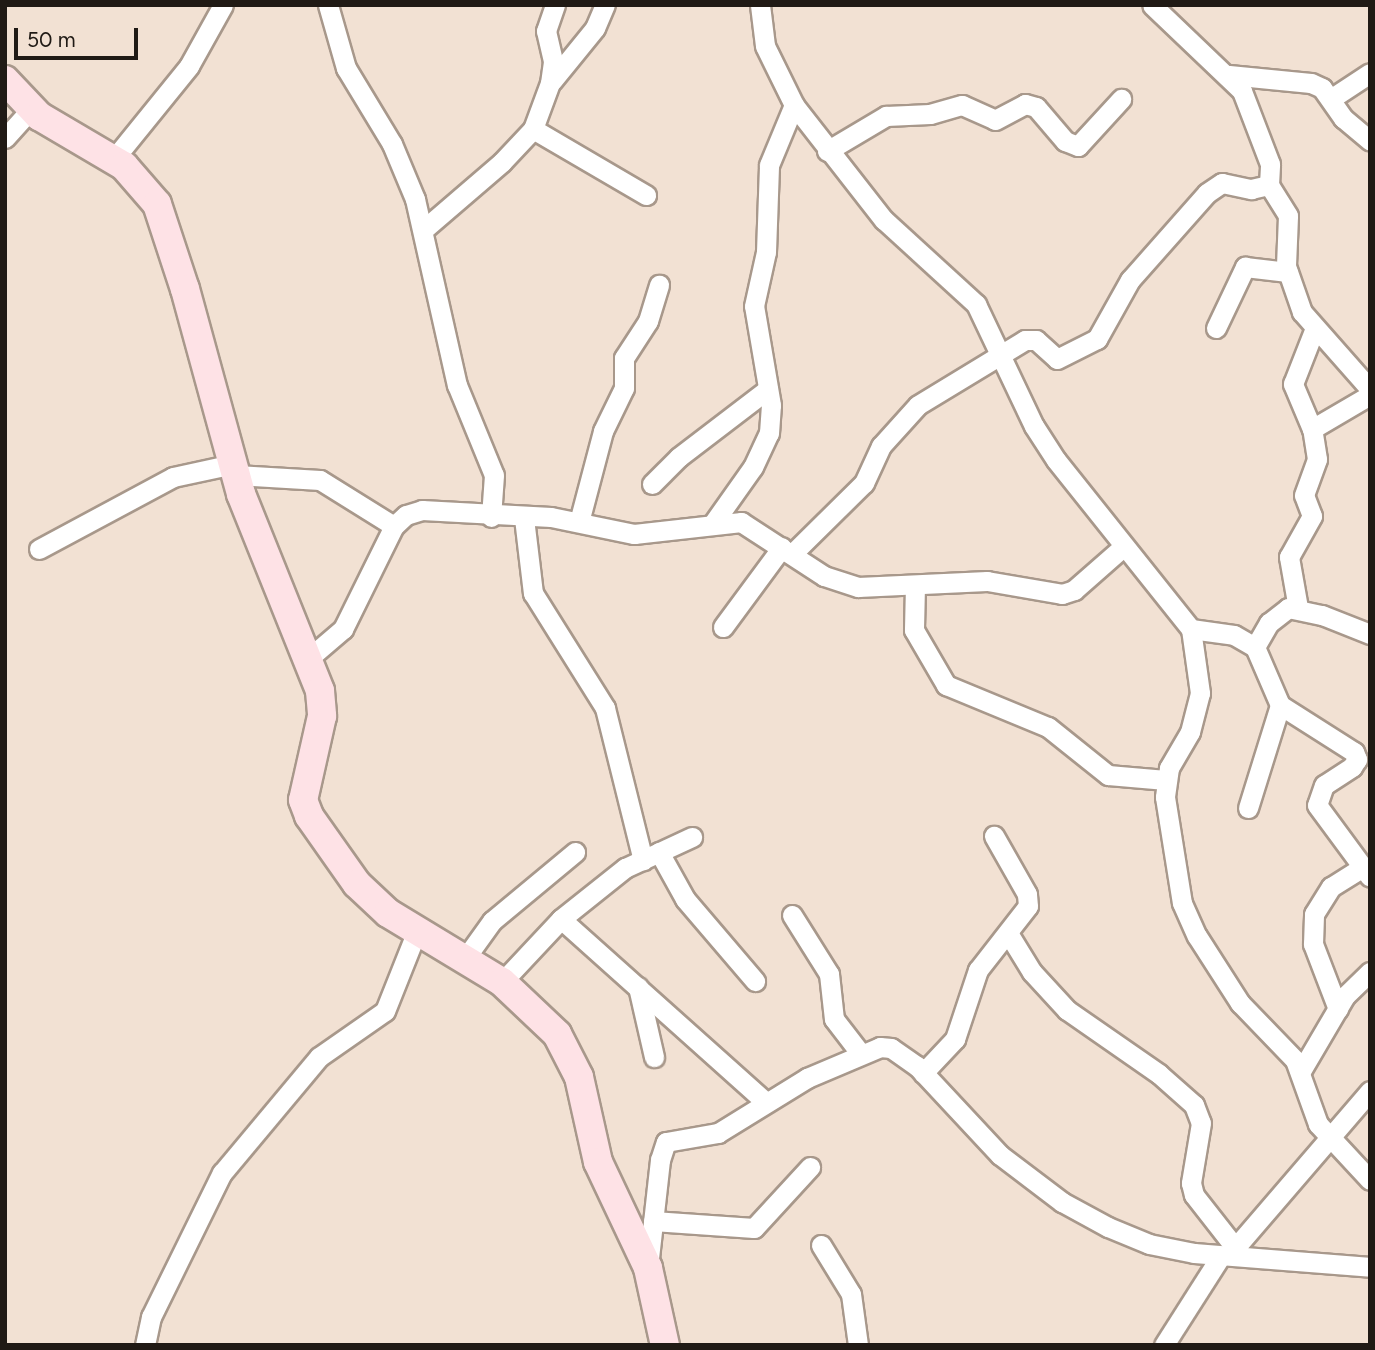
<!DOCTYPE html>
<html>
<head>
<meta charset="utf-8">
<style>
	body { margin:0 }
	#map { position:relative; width:1375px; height:1350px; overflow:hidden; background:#f2e1d3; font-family:Figtree,sans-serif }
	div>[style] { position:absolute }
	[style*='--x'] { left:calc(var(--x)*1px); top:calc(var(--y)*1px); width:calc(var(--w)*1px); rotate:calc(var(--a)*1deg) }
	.roads { filter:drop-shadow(2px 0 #a8988b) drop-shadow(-2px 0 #a8988b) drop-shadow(0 2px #a8988b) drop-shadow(0 -2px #a8988b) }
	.street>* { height:19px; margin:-9.5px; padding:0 9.5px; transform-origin:9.5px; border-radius:9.5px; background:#fff }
	.secondary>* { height:28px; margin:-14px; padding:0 14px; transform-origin:14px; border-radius:14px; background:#fee2e6 }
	span { translate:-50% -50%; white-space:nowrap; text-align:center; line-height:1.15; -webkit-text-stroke:5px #f2e1d3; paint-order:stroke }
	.frame { position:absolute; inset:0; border:7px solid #201a15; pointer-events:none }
	.scale { position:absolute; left:14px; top:28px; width:124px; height:32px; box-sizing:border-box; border:4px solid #201a15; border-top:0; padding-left:9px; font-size:21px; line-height:24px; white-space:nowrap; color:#201a15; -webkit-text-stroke:5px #f2e1d3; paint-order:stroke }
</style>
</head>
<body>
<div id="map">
	<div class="roads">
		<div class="street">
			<i style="--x:328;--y:5;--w:66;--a:74.1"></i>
			<i style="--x:346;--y:68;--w:89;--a:58.8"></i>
			<i style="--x:392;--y:144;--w:60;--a:67.3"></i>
			<i style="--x:415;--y:199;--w:191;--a:77.3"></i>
			<i style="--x:457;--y:385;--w:97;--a:67.7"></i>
			<i style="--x:494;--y:475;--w:42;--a:94.1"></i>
			<i style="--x:760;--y:5;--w:41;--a:83"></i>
			<i style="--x:765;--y:46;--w:66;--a:63.8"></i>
			<i style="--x:794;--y:105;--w:146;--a:52"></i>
			<i style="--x:884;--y:220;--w:125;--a:42.4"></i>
			<i style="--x:976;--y:304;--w:135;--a:64.6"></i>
			<i style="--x:1034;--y:426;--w:40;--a:57.1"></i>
			<i style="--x:1056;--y:460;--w:216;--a:51.4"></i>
			<i style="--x:1191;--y:629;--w:65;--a:82"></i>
			<i style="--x:1200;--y:693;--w:40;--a:104.4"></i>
			<i style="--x:1190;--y:732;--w:42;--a:120.3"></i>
			<i style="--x:1169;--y:768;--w:29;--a:98"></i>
			<i style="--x:1165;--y:797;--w:107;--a:80.9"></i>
			<i style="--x:1182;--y:903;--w:36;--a:66"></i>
			<i style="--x:1197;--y:936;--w:80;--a:57.3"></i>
			<i style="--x:1240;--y:1003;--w:79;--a:46"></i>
			<i style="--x:1295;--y:1060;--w:68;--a:70.2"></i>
			<i style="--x:1318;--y:1124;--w:76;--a:47.1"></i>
			<i style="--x:1229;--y:75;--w:82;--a:5.6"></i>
			<i style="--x:1311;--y:83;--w:12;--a:24"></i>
			<i style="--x:1322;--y:88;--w:37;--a:55"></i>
			<i style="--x:1343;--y:118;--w:35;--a:40"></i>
			<i style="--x:552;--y:81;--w:68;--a:-50.9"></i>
			<i style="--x:595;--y:28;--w:25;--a:-67"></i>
			<i style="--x:1332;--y:98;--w:45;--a:-33.3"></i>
			<i style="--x:533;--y:129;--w:131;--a:30.3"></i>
			<i style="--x:5;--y:138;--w:39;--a:-48"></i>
			<i style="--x:827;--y:151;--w:69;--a:-30.7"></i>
			<i style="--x:886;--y:116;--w:44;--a:-2.6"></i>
			<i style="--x:930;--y:114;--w:33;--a:-16"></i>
			<i style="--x:962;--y:105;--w:36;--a:24"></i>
			<i style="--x:995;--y:120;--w:34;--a:-28"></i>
			<i style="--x:1025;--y:104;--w:11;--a:15"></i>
			<i style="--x:1036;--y:107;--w:45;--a:49.5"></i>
			<i style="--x:1065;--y:141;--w:14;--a:21"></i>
			<i style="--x:1078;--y:146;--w:64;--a:-47.5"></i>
			<i style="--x:113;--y:160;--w:121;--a:-51"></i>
			<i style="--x:189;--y:66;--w:70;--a:-60.9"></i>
			<i style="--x:1269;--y:185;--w:36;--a:58"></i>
			<i style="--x:1288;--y:216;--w:50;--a:92.3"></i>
			<i style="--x:1286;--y:266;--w:49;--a:70.8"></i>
			<i style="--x:1302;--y:312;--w:103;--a:48.6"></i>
			<i style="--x:423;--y:230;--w:104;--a:-40.7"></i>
			<i style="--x:502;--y:162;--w:45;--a:-46.8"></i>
			<i style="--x:533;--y:129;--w:49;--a:-69.7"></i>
			<i style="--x:550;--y:83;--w:22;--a:-82"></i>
			<i style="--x:553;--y:61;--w:31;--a:-103"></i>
			<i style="--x:546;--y:31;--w:28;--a:-71"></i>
			<i style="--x:1216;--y:328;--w:68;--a:-64.6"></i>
			<i style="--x:1245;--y:267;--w:43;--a:6.6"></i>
			<i style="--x:1312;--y:429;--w:67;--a:-30.4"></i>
			<i style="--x:236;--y:475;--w:84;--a:3.4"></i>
			<i style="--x:320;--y:480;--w:87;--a:31.9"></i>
			<i style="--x:652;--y:484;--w:38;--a:-45"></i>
			<i style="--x:679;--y:457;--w:112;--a:-37.4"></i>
			<i style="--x:524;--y:518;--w:76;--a:83.2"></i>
			<i style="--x:533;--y:593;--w:136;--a:57.9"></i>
			<i style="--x:605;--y:708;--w:157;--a:76"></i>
			<i style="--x:579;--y:522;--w:94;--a:-75.2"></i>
			<i style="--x:603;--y:431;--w:48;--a:-64"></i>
			<i style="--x:624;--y:388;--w:30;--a:-90"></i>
			<i style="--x:624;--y:358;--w:44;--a:-57"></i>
			<i style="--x:648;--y:321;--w:38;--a:-73"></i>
			<i style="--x:714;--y:522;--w:67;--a:-54.7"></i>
			<i style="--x:753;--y:467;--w:38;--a:-65"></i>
			<i style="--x:769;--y:433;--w:28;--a:-86"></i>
			<i style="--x:771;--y:405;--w:100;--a:-99.7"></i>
			<i style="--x:754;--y:306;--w:55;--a:-77.5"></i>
			<i style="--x:766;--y:252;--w:87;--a:-88"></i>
			<i style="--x:769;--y:165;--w:65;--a:-67.4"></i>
			<i style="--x:39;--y:549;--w:152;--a:-28.2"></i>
			<i style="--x:173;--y:477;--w:61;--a:-12.2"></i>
			<i style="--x:792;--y:554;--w:101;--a:-44.6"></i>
			<i style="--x:864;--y:483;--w:41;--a:-65.3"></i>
			<i style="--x:881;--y:446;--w:55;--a:-47.9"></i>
			<i style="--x:918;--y:405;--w:125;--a:-31.3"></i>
			<i style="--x:1025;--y:340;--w:11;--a:0"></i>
			<i style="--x:1036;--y:340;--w:28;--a:42"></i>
			<i style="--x:1057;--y:359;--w:45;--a:-26.6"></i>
			<i style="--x:1097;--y:339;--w:68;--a:-60.8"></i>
			<i style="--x:1130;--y:280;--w:116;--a:-48.5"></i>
			<i style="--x:1207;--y:193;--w:18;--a:-34"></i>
			<i style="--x:1222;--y:183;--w:30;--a:12"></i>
			<i style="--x:1251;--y:189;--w:18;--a:-13"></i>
			<i style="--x:1269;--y:185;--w:21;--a:-87"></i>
			<i style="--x:1270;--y:164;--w:78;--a:-111"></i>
			<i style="--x:1242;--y:91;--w:124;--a:-136.3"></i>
			<i style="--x:915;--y:585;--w:45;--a:91.3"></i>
			<i style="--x:914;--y:630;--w:64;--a:59.8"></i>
			<i style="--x:946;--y:685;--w:110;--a:22.4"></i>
			<i style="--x:1048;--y:727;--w:77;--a:38.7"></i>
			<i style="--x:1108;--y:775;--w:58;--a:4.9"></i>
			<i style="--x:1298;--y:608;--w:52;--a:-100"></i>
			<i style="--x:1289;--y:557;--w:47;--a:-60.7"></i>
			<i style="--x:1312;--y:516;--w:22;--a:-111"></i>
			<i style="--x:1304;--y:495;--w:38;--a:-70"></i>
			<i style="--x:1317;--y:459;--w:30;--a:-99"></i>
			<i style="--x:1312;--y:429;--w:49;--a:-112.9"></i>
			<i style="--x:1293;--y:384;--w:60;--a:-68.6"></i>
			<i style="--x:723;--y:627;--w:99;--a:-53.6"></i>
			<i style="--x:1191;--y:629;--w:43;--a:7.9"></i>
			<i style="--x:1234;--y:635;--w:24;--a:30"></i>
			<i style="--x:1255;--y:647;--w:63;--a:66.7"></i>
			<i style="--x:1280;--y:705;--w:88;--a:32.4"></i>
			<i style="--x:1354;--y:752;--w:8;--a:67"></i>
			<i style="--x:1357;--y:759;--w:9;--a:122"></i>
			<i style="--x:1352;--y:767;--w:33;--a:147"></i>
			<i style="--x:1324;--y:785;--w:21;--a:109"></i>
			<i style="--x:1317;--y:805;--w:89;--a:53.6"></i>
			<i style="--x:1255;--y:647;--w:28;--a:-60"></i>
			<i style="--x:1269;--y:623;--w:24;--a:-38"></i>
			<i style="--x:1288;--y:608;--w:35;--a:12"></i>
			<i style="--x:1322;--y:615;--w:52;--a:21.6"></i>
			<i style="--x:309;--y:658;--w:45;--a:-40.5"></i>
			<i style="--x:343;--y:629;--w:115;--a:-63.7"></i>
			<i style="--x:394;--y:526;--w:16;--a:-43"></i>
			<i style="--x:406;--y:515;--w:17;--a:-17"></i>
			<i style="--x:422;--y:510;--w:129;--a:3.1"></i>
			<i style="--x:551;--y:517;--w:85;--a:11.6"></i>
			<i style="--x:634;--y:534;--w:108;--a:-6.4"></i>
			<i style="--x:741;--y:522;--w:99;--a:33"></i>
			<i style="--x:824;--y:576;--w:36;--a:18"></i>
			<i style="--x:858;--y:587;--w:129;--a:-2.7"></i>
			<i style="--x:987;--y:581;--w:76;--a:9.8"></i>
			<i style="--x:1062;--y:594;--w:13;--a:-18"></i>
			<i style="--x:1074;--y:590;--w:65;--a:-41.3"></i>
			<i style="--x:1248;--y:808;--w:108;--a:-72.7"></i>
			<i style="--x:659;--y:852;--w:54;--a:61"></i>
			<i style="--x:685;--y:899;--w:108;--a:49.5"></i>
			<i style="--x:792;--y:915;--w:70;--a:57.9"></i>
			<i style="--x:829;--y:974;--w:45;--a:83.7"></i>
			<i style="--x:834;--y:1019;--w:44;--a:52.4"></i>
			<i style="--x:561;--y:919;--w:275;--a:41.8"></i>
			<i style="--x:1008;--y:933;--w:46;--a:58.4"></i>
			<i style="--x:1032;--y:972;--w:52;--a:47.4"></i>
			<i style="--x:1067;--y:1010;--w:112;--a:34.8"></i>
			<i style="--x:1159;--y:1074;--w:47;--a:41.5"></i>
			<i style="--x:1194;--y:1105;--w:19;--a:69"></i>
			<i style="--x:1201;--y:1123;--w:61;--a:99.5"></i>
			<i style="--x:1191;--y:1183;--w:12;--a:76"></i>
			<i style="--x:1194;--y:1195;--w:76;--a:51.9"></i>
			<i style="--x:464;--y:960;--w:48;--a:-54.3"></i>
			<i style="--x:492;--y:921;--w:108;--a:-39.7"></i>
			<i style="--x:502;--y:982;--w:86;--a:-46.9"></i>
			<i style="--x:561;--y:919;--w:82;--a:-38.6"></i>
			<i style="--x:625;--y:868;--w:74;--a:-24.8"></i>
			<i style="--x:638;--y:987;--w:72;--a:77.1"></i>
			<i style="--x:1338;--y:1009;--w:70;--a:-111"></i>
			<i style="--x:1313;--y:944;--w:30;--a:-88"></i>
			<i style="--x:1314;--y:914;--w:32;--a:-58"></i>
			<i style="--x:1331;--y:887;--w:36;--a:-32"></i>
			<i style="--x:1301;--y:1071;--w:87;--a:-59.6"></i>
			<i style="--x:1345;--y:996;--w:35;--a:-44"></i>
			<i style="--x:923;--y:1073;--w:47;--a:-46.7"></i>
			<i style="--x:955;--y:1039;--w:73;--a:-71.6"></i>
			<i style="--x:978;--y:970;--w:81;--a:-52"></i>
			<i style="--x:1028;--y:906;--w:12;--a:-95"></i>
			<i style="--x:1027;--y:894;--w:67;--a:-119.6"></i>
			<i style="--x:653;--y:1221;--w:101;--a:4"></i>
			<i style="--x:754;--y:1228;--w:83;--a:-47.4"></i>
			<i style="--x:821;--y:1245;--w:57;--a:58.5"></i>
			<i style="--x:851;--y:1294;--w:51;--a:82.2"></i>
			<i style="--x:1235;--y:1248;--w:207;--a:-49.3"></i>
			<i style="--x:648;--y:1267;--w:108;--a:-83.6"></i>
			<i style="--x:660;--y:1160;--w:19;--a:-72"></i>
			<i style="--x:666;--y:1142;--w:53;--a:-9.8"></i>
			<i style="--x:718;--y:1133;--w:105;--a:-31.7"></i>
			<i style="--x:807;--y:1078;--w:79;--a:-23"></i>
			<i style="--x:880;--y:1047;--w:11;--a:5"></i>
			<i style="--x:891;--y:1048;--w:32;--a:35"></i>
			<i style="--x:917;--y:1066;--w:122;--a:47"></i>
			<i style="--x:1000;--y:1155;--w:78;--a:37.2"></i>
			<i style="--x:1062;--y:1202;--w:52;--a:28.5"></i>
			<i style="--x:1108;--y:1227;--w:44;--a:22.5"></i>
			<i style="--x:1149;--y:1244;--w:46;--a:11.3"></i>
			<i style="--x:1194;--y:1253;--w:177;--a:4.5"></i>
			<i style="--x:145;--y:1345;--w:29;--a:-78"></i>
			<i style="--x:151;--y:1317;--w:161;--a:-63.8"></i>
			<i style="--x:222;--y:1173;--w:151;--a:-50.1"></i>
			<i style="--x:319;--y:1057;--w:80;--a:-34.9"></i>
			<i style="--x:385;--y:1011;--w:84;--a:-68.3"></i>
			<i style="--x:1164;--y:1345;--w:104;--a:-57.5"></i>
		</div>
		<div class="secondary">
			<i style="--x:5;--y:80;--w:50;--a:46.6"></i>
			<i style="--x:39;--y:116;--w:99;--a:30.5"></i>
			<i style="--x:124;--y:166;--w:50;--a:49"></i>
			<i style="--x:157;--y:204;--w:89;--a:71.8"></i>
			<i style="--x:185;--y:289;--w:213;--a:74.7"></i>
			<i style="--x:241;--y:494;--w:212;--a:68.1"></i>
			<i style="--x:320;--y:691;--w:25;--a:85"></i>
			<i style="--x:322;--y:716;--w:86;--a:102.7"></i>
			<i style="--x:303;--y:800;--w:17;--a:69"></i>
			<i style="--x:309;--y:816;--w:83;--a:54.8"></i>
			<i style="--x:357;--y:884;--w:42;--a:43.1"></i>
			<i style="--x:388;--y:913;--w:133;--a:31.2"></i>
			<i style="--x:502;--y:982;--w:76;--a:43.4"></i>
			<i style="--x:557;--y:1034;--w:48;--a:62.9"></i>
			<i style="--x:579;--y:1077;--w:87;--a:77.4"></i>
			<i style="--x:598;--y:1162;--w:117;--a:64.7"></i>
			<i style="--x:648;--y:1268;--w:79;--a:77.6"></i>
		</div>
	</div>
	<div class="frame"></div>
	<div class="scale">50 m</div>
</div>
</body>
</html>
